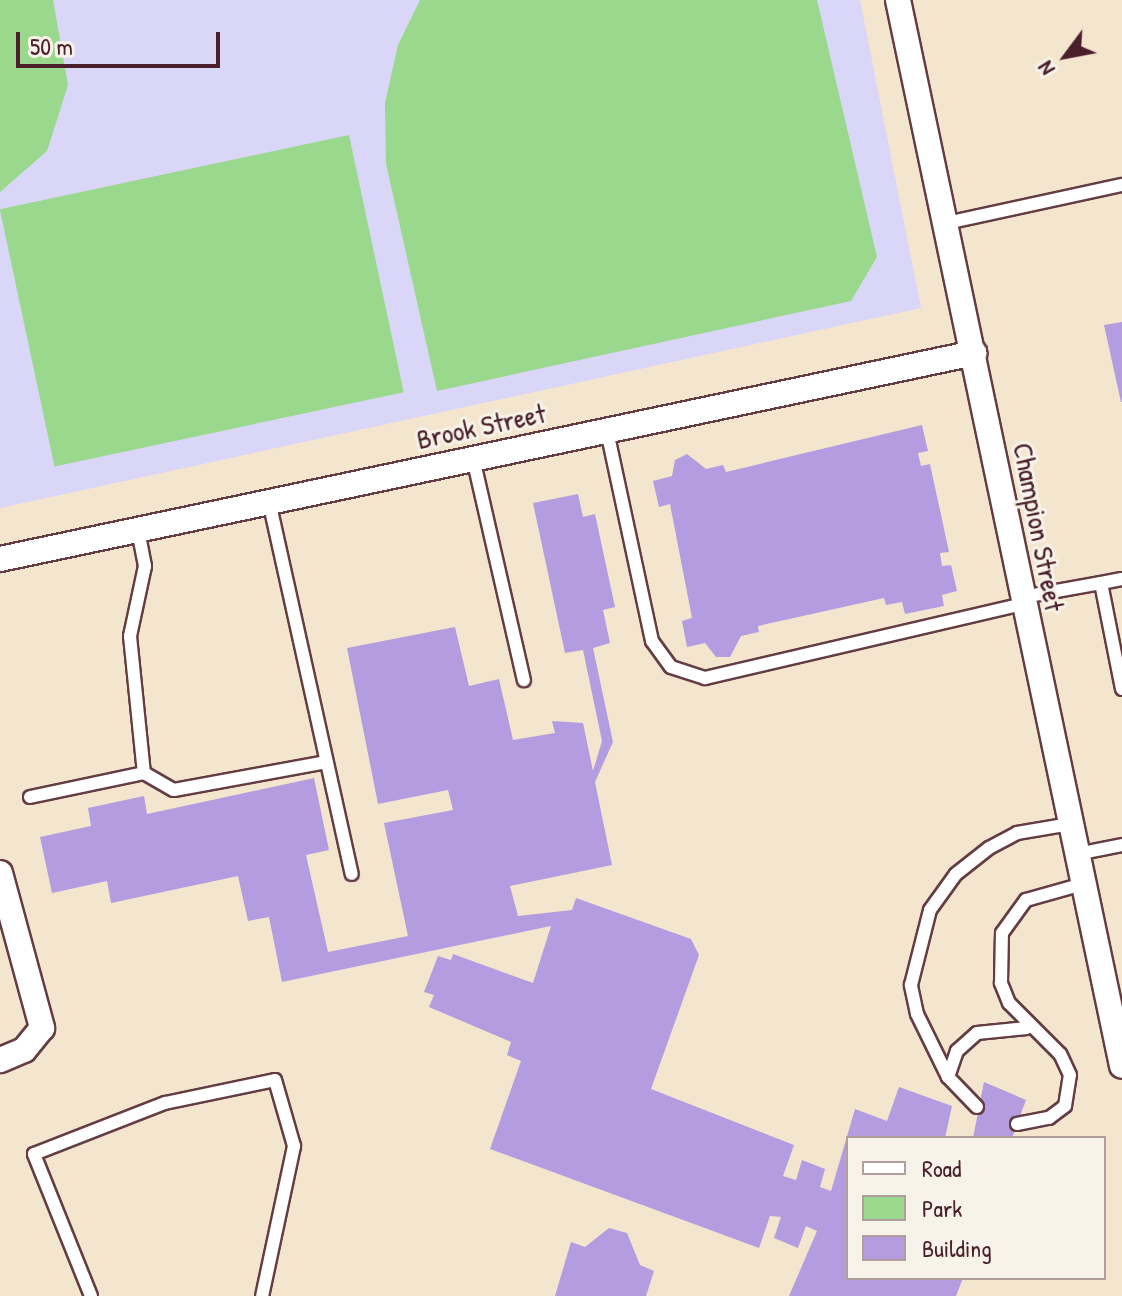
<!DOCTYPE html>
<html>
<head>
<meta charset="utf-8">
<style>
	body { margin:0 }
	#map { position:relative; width:1122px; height:1296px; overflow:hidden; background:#f4e5ce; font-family:"Patrick Hand",sans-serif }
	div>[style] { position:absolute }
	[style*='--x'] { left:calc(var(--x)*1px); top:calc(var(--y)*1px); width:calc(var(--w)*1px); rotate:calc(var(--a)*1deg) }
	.built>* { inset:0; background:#dad6f7 }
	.green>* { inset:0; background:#99d88d; transform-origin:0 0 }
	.building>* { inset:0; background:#b39ce0 }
	.roads { filter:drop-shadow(2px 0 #643d43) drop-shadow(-2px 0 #643d43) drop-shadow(0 2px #643d43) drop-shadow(0 -2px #643d43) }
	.service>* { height:12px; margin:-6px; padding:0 6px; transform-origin:6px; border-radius:6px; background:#fff }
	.minor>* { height:24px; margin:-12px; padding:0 12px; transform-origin:12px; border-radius:12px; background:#fff }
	span { translate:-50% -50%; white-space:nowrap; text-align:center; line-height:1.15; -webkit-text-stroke:6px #f7f3e8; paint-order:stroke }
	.street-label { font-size:28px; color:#4a1f2b }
	.legend { position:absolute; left:846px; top:1136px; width:260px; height:144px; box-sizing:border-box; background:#f7f3e8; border:2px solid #b29e9c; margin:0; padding:10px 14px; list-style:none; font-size:24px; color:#4a1f2b }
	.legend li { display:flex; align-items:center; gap:16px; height:40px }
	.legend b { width:40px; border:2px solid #b29e9c }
	.north { position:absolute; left:1026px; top:16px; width:80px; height:80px; -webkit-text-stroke:6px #f7f3e8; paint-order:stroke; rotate:238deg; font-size:22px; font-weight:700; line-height:32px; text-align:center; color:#4a1f2b }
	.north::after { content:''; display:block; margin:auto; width:28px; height:36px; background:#4a1f2b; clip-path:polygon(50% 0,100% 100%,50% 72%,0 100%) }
	.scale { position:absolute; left:16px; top:32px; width:204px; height:36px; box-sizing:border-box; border:4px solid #4a1f2b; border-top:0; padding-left:10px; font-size:24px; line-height:28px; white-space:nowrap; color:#4a1f2b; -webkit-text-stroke:6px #f7f3e8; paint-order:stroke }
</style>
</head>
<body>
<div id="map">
	<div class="built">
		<i style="clip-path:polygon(0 0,860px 0,921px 308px,0 508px)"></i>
	</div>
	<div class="green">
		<i style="clip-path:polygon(0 0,53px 0,68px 85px,47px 151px,0 192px)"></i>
		<i style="clip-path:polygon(420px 0,817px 0,877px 257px,851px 301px,437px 391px,386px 164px,385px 103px,398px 45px)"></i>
		<i style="left:349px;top:135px;width:263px;height:357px;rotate:78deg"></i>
	</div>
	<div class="building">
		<i style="clip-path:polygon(1122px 322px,1122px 402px,1121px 402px,1104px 325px)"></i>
		<i style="clip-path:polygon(922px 425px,928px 451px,918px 453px,921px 466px,930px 464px,949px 552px,940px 553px,942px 566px,951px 565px,957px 591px,942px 595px,944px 606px,905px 614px,902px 602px,886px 605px,884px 598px,758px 626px,759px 632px,741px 636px,730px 657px,716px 657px,705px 643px,687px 647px,682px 621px,692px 618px,670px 504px,659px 507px,653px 481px,672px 476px,675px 460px,687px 454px,706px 469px,723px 465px,726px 472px)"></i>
		<i style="clip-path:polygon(578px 494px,583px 517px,595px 514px,615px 607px,603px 610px,610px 643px,593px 648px,613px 742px,595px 782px,612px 865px,510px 886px,518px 916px,572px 910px,576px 898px,691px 939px,699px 955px,651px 1089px,794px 1145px,783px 1176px,796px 1180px,802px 1160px,825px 1169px,820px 1187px,831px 1191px,855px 1109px,887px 1121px,899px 1087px,952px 1106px,945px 1138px,848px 1138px,848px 1278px,963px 1278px,956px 1296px,789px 1296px,817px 1231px,806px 1226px,798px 1248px,774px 1238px,781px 1217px,770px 1216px,759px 1248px,490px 1149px,521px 1061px,507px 1055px,511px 1042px,429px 1007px,434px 995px,424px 992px,438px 956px,451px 960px,453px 954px,533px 983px,551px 926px,282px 982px,269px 917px,248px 921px,238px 876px,111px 903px,107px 881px,52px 893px,40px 837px,91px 826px,88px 808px,144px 796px,147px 814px,314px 778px,329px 850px,306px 855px,328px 952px,408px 936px,384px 823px,453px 810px,448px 790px,378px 804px,347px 648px,455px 627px,469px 686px,499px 679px,513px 740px,555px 733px,552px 721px,583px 723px,593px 771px,602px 741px,583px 650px,565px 653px,533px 503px)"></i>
		<i style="clip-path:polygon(984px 1082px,1026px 1100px,1012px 1138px,973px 1138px)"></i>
		<i style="clip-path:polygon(609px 1228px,627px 1233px,640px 1265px,654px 1271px,646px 1296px,555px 1296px,571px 1242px,585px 1247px)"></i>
	</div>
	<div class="roads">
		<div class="service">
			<i style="--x:946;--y:223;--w:180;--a:-12.2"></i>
			<i style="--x:607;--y:431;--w:215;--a:77.9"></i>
			<i style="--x:652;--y:641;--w:32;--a:54"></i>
			<i style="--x:671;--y:667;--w:36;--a:18"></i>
			<i style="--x:705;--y:678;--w:327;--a:-13.1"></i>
			<i style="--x:473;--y:458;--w:228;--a:77.1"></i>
			<i style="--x:269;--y:501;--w:382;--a:77.5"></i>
			<i style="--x:138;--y:530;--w:37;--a:79"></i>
			<i style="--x:145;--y:566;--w:72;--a:102.1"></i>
			<i style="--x:130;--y:636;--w:138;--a:84.2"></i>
			<i style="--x:1101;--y:583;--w:21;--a:-11"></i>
			<i style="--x:1023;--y:597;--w:79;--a:-10.2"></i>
			<i style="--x:1101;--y:583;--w:108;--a:78.8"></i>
			<i style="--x:30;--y:797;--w:116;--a:-11.9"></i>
			<i style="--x:144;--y:773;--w:34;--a:30"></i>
			<i style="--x:174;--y:790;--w:155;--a:-10.4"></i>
			<i style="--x:1077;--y:854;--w:46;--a:-11.3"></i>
			<i style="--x:948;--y:1077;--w:28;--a:-71"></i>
			<i style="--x:957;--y:1051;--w:27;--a:-42"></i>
			<i style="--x:977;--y:1033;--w:50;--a:-5.7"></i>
			<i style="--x:977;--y:1107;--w:42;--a:-134"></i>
			<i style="--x:948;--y:1077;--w:70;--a:-116.2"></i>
			<i style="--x:917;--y:1014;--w:30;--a:-102"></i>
			<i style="--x:911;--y:985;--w:77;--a:-75.8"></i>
			<i style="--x:930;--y:910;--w:44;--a:-54.2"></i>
			<i style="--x:956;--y:874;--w:42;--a:-38.2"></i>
			<i style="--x:989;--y:848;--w:32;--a:-28"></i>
			<i style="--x:1017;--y:833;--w:54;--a:-9.6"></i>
			<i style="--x:1017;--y:1124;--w:33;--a:-11"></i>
			<i style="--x:1049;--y:1118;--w:20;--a:-37"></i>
			<i style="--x:1065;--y:1106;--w:31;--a:-81"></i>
			<i style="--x:1070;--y:1075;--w:23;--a:-115"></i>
			<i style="--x:1060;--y:1054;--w:72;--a:-135"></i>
			<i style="--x:1009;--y:1003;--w:22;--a:-112"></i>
			<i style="--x:1001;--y:983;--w:50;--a:-88.9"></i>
			<i style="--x:1002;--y:933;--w:41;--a:-54"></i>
			<i style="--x:1026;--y:900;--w:59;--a:-15.7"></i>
			<i style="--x:91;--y:1296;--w:153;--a:-111.9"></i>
			<i style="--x:34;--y:1154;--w:141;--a:-21.3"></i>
			<i style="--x:165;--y:1103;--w:112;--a:-11.8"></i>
			<i style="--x:275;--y:1080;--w:69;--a:73.9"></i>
			<i style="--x:294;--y:1146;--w:153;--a:102"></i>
		</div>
		<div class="minor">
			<i style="--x:898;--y:0;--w:1089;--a:78.13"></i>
			<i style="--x:0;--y:559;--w:996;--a:-11.94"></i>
			<i style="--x:0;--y:873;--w:161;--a:74.8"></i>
			<i style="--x:42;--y:1028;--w:28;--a:129"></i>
			<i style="--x:24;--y:1050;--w:26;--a:157"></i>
		</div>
	</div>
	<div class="street-label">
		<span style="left:481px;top:426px;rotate:-12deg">Brook Street</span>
		<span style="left:1039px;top:527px;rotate:79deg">Champion Street</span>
	</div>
	<ul class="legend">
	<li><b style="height:10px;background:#fff"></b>Road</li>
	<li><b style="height:22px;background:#99d88d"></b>Park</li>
	<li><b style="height:22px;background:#b39ce0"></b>Building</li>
	</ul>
	<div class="north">N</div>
	<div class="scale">50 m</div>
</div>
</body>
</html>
